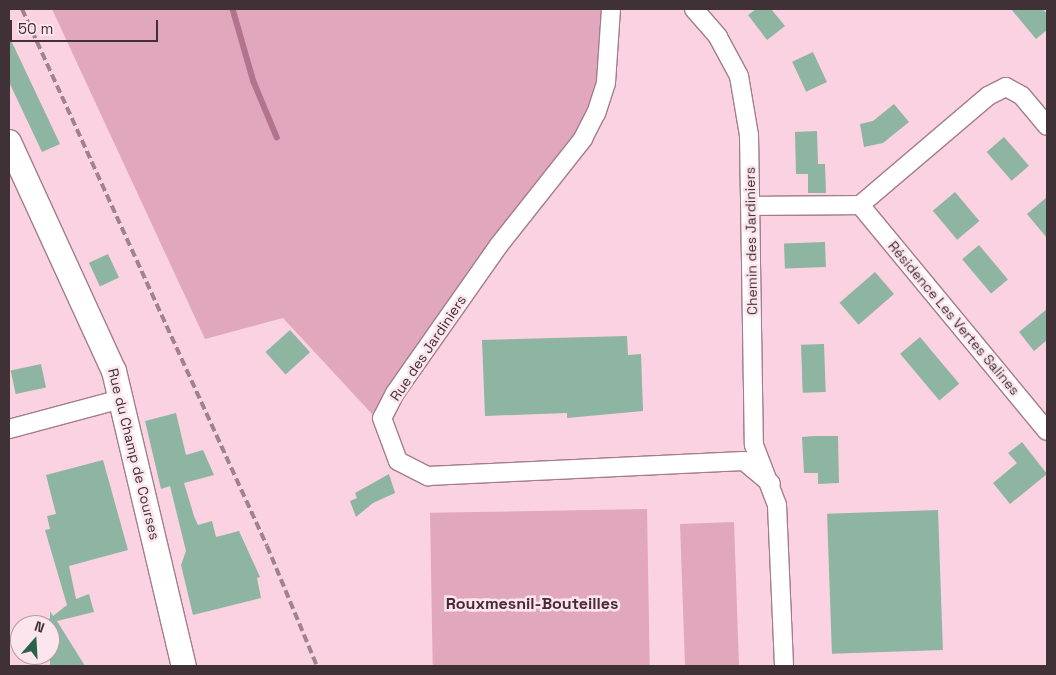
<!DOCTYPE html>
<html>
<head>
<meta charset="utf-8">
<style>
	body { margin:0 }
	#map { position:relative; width:1056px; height:675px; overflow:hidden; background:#fbd2e1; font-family:"Space Grotesk",sans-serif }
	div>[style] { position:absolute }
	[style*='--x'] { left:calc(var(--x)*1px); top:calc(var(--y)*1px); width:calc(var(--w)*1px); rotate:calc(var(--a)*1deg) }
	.green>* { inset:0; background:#e1a7bd; transform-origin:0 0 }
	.stream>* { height:5.5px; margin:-2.75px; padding:0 2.75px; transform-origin:2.75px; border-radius:2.75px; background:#b2738c }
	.building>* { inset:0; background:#8eb4a2; transform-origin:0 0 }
	.roads { filter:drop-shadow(1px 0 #a27d8b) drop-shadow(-1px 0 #a27d8b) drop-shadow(0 1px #a27d8b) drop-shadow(0 -1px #a27d8b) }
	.street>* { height:18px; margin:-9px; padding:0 9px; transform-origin:9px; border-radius:9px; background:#fff }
	.secondary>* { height:24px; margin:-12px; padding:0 12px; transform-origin:12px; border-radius:12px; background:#fff }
	.rail>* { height:4px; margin-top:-2px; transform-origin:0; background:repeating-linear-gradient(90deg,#9e828d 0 8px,transparent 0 12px) }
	span { translate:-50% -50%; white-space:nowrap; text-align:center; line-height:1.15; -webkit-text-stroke:5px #fde5ed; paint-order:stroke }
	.street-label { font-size:14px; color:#403137 }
	.quarter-label { font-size:16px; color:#482a36; font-weight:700 }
	.frame { position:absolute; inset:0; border:10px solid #403137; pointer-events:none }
	.north { position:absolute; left:10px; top:615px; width:50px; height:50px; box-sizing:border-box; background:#fde5ed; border:1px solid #b19da4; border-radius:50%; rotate:19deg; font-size:14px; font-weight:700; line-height:20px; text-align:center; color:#403137 }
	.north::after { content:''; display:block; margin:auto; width:18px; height:22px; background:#29634d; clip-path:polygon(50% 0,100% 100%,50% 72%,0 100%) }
	.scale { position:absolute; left:10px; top:20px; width:148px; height:22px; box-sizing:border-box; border:2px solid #403137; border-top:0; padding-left:6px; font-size:15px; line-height:18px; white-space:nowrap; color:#403137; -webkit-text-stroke:4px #fde5ed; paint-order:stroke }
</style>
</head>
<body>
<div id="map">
	<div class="green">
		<i style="clip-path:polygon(52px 9px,603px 9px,600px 75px,581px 135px,496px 236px,372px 414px,283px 318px,205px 339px)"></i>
		<i style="left:647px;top:509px;width:157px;height:217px;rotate:89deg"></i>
		<i style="left:734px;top:522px;width:144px;height:54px;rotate:88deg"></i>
	</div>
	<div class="stream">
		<i style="--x:233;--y:9;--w:76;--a:74"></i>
		<i style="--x:254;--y:82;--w:60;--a:67.3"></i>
	</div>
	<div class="building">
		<i style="clip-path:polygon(756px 9px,771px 9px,785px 26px,767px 40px,748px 15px)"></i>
		<i style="clip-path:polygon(1011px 9px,1043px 9px,1047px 14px,1047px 30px,1036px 39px)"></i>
		<i style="clip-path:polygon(9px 36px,60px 144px,42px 152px,9px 82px)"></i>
		<i style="left:813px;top:52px;width:33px;height:23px;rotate:65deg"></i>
		<i style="clip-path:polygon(894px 104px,909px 122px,883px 143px,864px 147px,860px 124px,873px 121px)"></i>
		<i style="clip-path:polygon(817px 131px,818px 164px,825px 164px,826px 193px,808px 193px,808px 174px,796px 174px,795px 132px)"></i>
		<i style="left:1004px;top:137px;width:38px;height:23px;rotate:49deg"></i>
		<i style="left:955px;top:192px;width:38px;height:29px;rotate:50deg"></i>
		<i style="clip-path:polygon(1047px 197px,1047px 238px,1027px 214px)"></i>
		<i style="left:825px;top:242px;width:25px;height:41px;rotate:88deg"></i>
		<i style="left:979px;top:245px;width:45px;height:22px;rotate:50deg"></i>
		<i style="left:108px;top:254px;width:26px;height:21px;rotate:65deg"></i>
		<i style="left:875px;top:272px;width:29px;height:47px;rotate:49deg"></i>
		<i style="clip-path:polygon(1047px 309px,1047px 340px,1034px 351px,1019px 332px)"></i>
		<i style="left:290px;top:330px;width:30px;height:33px;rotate:48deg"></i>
		<i style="clip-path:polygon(627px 336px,628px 355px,641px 354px,643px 411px,567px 418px,567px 413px,485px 416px,482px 340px)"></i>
		<i style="left:920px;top:337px;width:61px;height:26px;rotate:50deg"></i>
		<i style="left:824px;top:344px;width:48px;height:23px;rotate:88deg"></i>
		<i style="left:41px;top:364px;width:24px;height:31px;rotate:78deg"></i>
		<i style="clip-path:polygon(176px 413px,186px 455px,203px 450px,214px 475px,184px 483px,194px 516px,198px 525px,212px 521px,216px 537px,239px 531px,260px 577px,257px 578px,261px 598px,193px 615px,181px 565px,186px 551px,170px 486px,161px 489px,145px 421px)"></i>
		<i style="clip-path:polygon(814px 436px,838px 436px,839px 483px,818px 484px,818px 473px,804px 473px,802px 437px)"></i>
		<i style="clip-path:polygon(1022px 442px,1047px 474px,1010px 504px,993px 483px,1017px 463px,1008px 453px)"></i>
		<i style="clip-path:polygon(103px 460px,128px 550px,69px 566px,76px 599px,89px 594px,94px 612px,57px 621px,85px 666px,50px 666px,50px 623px,40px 625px,50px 618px,50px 611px,53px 616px,67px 605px,45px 530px,50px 529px,47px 516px,56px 514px,46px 475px)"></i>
		<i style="clip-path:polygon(389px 474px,395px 493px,373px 503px,356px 517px,350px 501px,357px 498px,355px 493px)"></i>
		<i style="left:938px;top:510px;width:140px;height:111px;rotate:88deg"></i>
	</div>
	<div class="roads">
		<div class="street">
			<i style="--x:611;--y:9;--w:74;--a:93.9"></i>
			<i style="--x:606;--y:83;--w:32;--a:108"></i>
			<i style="--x:596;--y:113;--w:29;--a:117"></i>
			<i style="--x:583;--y:139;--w:135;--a:128.4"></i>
			<i style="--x:499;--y:245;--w:181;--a:125.1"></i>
			<i style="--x:395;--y:393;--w:28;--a:117"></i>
			<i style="--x:382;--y:418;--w:46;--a:69.6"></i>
			<i style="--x:398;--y:461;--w:34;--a:27"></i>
			<i style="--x:428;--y:476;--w:316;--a:-2.7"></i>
			<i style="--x:744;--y:461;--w:35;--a:40"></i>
			<i style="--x:694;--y:9;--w:37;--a:49"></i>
			<i style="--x:718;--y:37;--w:44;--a:61.7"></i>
			<i style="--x:739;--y:76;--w:60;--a:80.4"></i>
			<i style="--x:749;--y:135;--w:310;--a:89.1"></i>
			<i style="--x:754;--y:445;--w:64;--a:69"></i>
			<i style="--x:777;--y:505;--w:161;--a:87.5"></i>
			<i style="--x:860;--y:205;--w:293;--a:50.4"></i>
			<i style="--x:751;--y:206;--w:109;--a:-0.5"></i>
			<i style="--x:860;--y:205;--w:168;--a:-40.4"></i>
			<i style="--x:988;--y:96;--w:20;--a:-27"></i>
			<i style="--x:1006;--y:87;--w:18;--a:29"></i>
			<i style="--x:1022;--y:96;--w:39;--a:50"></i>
			<i style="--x:9;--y:429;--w:116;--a:-15"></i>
		</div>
		<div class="secondary">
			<i style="--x:9;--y:142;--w:252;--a:65.4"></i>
			<i style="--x:114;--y:371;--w:303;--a:76.7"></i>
		</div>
	</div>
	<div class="rail">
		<i style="--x:22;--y:9;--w:590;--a:65.48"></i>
		<i style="--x:267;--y:546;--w:130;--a:67.4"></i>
	</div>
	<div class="street-label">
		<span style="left:751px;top:241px;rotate:-91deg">Chemin des Jardiniers</span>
		<span style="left:954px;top:318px;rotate:50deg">Résidence Les Vertes Salines</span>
		<span style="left:428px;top:348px;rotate:-56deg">Rue des Jardiniers</span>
		<span style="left:134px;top:454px;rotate:76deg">Rue du Champ de Courses</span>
	</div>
	<div class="quarter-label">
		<span style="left:532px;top:604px">Rouxmesnil-Bouteilles</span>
	</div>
	<div class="frame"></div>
	<div class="north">N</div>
	<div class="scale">50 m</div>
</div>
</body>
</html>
